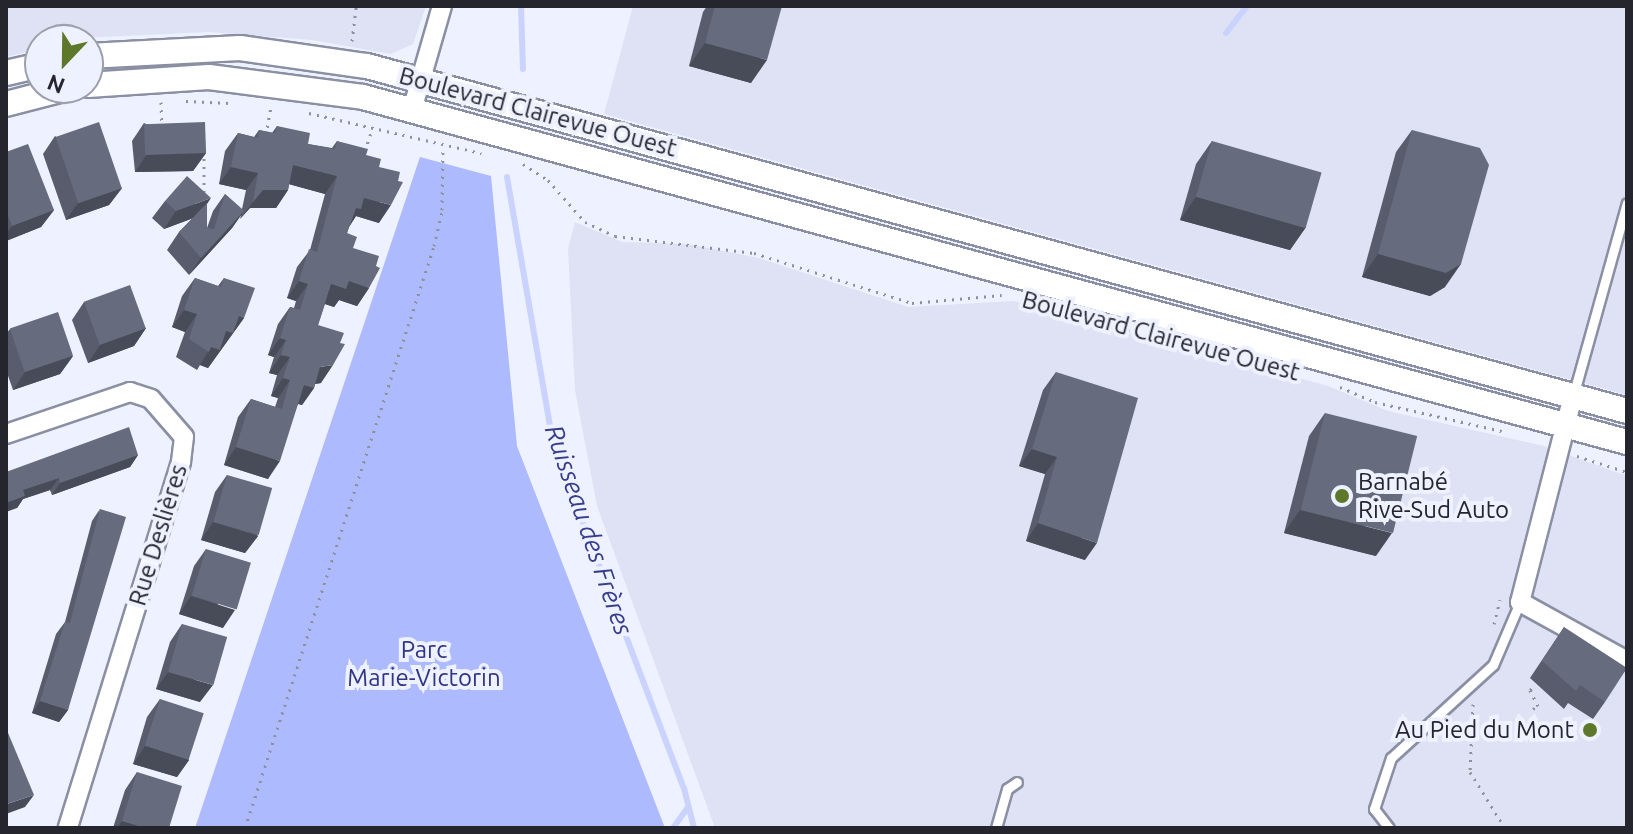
<!DOCTYPE html>
<html>
<head>
<meta charset="utf-8">
<style>
	body { margin:0 }
	#map { position:relative; width:1633px; height:834px; overflow:hidden; background:#eef1ff; font-family:Ubuntu,sans-serif }
	div>[style] { position:absolute }
	[style*='--x'] { left:calc(var(--x)*1px); top:calc(var(--y)*1px); width:calc(var(--w)*1px); rotate:calc(var(--a)*1deg) }
	.built>* { inset:0; background:#dee2f4 }
	.green>* { inset:0; background:#adbafd }
	.stream>* { height:6px; margin:-3px; padding:0 3px; transform-origin:3px; border-radius:3px; background:#cad3fd }
	.path>* { height:3px; margin-top:-1.5px; transform-origin:0; background:repeating-linear-gradient(90deg,#8e909b 0 2px,transparent 0 8px) }
	.roads { filter:drop-shadow(2px 0 #8a8fa3) drop-shadow(-2px 0 #8a8fa3) drop-shadow(0 2px #8a8fa3) drop-shadow(0 -2px #8a8fa3) }
	.service>* { height:9px; margin:-4.5px; padding:0 4.5px; transform-origin:4.5px; border-radius:4.5px; background:#fff }
	.minor>* { height:18px; margin:-9px; padding:0 9px; transform-origin:9px; border-radius:9px; background:#fff }
	.tertiary>* { height:24px; margin:-12px; padding:0 12px; transform-origin:12px; border-radius:12px; background:#fff }
	.wall>* { inset:0; background:#595c6c }
	.shaded-wall>* { inset:0; background:#484b58 }
	.building>* { inset:0; background:#676b7e; transform-origin:0 0 }
	.dots>* { width:22px; height:22px; translate:-50% -50%; box-sizing:border-box; border:4px solid #eef1ff; border-radius:50% }
	span { translate:-50% -50%; white-space:nowrap; text-align:center; line-height:1.15; -webkit-text-stroke:8px #eef1ff; paint-order:stroke }
	.street-label { font-size:24px; color:#24252d }
	.poi-label { font-size:24px; color:#24252d }
	.left { translate:0 -50%; text-align:left }
	.right { translate:-100% -50%; text-align:right }
	.park-label { font-size:24px; color:#313583 }
	.water-label { font-size:26px; color:#363d8b; font-style:italic }
	.frame { position:absolute; inset:0; border:8px solid #24252d; pointer-events:none }
	.north { position:absolute; left:24px; top:24px; width:80px; height:80px; box-sizing:border-box; background:#eef1ff; border:2px solid #9d9fab; border-radius:50%; rotate:202deg; font-size:22px; font-weight:700; line-height:32px; text-align:center; color:#24252d }
	.north::after { content:''; display:block; margin:auto; width:28px; height:36px; background:#5e782b; clip-path:polygon(50% 0,100% 100%,50% 72%,0 100%) }
</style>
</head>
<body>
<div id="map">
	<div class="built">
		<i style="clip-path:polygon(6px 6px,426px 6px,413px 44px,391px 54px,312px 40px,209px 32px,40px 40px,40px 49px,6px 57px)"></i>
		<i style="clip-path:polygon(633px 6px,1627px 6px,1627px 395px,604px 114px)"></i>
		<i style="clip-path:polygon(575px 222px,622px 242px,687px 244px,759px 258px,908px 307px,1013px 301px,1328px 386px,1388px 411px,1544px 446px,1627px 476px,1627px 828px,715px 828px,597px 506px,575px 390px,568px 249px)"></i>
	</div>
	<div class="green">
		<i style="clip-path:polygon(420px 157px,491px 176px,517px 446px,665px 828px,195px 828px)"></i>
	</div>
	<div class="stream">
		<i style="--x:521;--y:6;--w:63;--a:88.2"></i>
		<i style="--x:1226;--y:33;--w:34;--a:-52"></i>
		<i style="--x:507;--y:177;--w:271;--a:80.2"></i>
		<i style="--x:553;--y:444;--w:368;--a:69.2"></i>
		<i style="--x:684;--y:788;--w:41;--a:76"></i>
		<i style="--x:673;--y:828;--w:24;--a:-54"></i>
	</div>
	<div class="path">
		<i style="--x:352;--y:41;--w:35;--a:-83"></i>
		<i style="--x:186;--y:101;--w:44;--a:2.6"></i>
		<i style="--x:161;--y:102;--w:24;--a:88"></i>
		<i style="--x:309;--y:113;--w:177;--a:13.1"></i>
		<i style="--x:266;--y:135;--w:28;--a:-80"></i>
		<i style="--x:365;--y:151;--w:23;--a:-72"></i>
		<i style="--x:523;--y:164;--w:30;--a:33"></i>
		<i style="--x:548;--y:180;--w:56;--a:48.6"></i>
		<i style="--x:585;--y:222;--w:33;--a:25"></i>
		<i style="--x:615;--y:236;--w:140;--a:7"></i>
		<i style="--x:754;--y:253;--w:166;--a:17.6"></i>
		<i style="--x:912;--y:303;--w:90;--a:-5.1"></i>
		<i style="--x:204;--y:192;--w:55;--a:-90"></i>
		<i style="--x:1105;--y:323;--w:36;--a:16"></i>
		<i style="--x:1340;--y:387;--w:38;--a:23"></i>
		<i style="--x:1375;--y:402;--w:130;--a:12.9"></i>
		<i style="--x:1577;--y:456;--w:52;--a:17.7"></i>
		<i style="--x:1494;--y:624;--w:25;--a:-76"></i>
		<i style="--x:1473;--y:704;--w:68;--a:92.5"></i>
		<i style="--x:1470;--y:772;--w:66;--a:58"></i>
		<i style="--x:1533;--y:709;--w:6;--a:-31"></i>
		<i style="--x:1538;--y:706;--w:18;--a:-117"></i>
		<i style="--x:1530;--y:690;--w:6;--a:-39"></i>
		<i style="--x:245;--y:828;--w:612;--a:-72.01"></i>
		<i style="--x:434;--y:246;--w:37;--a:-77"></i>
		<i style="--x:442;--y:210;--w:62;--a:-89.1"></i>
	</div>
	<div class="roads">
		<div class="service">
			<i style="--x:1573;--y:396;--w:200;--a:-74.4"></i>
			<i style="--x:996;--y:828;--w:41;--a:-74.2"></i>
			<i style="--x:1007;--y:789;--w:12;--a:-35"></i>
			<i style="--x:1389;--y:828;--w:24;--a:-128"></i>
			<i style="--x:1374;--y:809;--w:54;--a:-71.6"></i>
			<i style="--x:1391;--y:758;--w:138;--a:-42.4"></i>
			<i style="--x:1493;--y:665;--w:69;--a:-66.8"></i>
		</div>
		<div class="minor">
			<i style="--x:412;--y:110;--w:108;--a:-73.9"></i>
			<i style="--x:1573;--y:396;--w:213;--a:104.4"></i>
			<i style="--x:1520;--y:602;--w:122;--a:28.9"></i>
			<i style="--x:6;--y:434;--w:131;--a:-18.7"></i>
			<i style="--x:130;--y:392;--w:22;--a:18"></i>
			<i style="--x:151;--y:399;--w:50;--a:49"></i>
			<i style="--x:184;--y:437;--w:25;--a:97"></i>
			<i style="--x:181;--y:462;--w:383;--a:107.2"></i>
		</div>
		<div class="tertiary">
			<i style="--x:88;--y:56;--w:152;--a:-3"></i>
			<i style="--x:240;--y:48;--w:128;--a:8.1"></i>
			<i style="--x:367;--y:66;--w:1306;--a:15.31"></i>
			<i style="--x:6;--y:73;--w:35;--a:-13"></i>
			<i style="--x:88;--y:85;--w:121;--a:-3.8"></i>
			<i style="--x:209;--y:77;--w:155;--a:7.4"></i>
			<i style="--x:363;--y:97;--w:1310;--a:15.27"></i>
			<i style="--x:6;--y:104;--w:64;--a:-14.5"></i>
		</div>
	</div>
	<div class="wall">
		<i style="clip-path:polygon(707px 6px,782px 6px,751px 83px,689px 66px,703px 12px)"></i>
		<i style="clip-path:polygon(144px 123px,206px 153px,193px 171px,135px 172px,132px 141px)"></i>
		<i style="clip-path:polygon(277px 126px,308px 144px,332px 148px,337px 141px,366px 155px,379px 167px,379px 223px,356px 216px,349px 227px,347px 233px,369px 288px,357px 306px,339px 300px,334px 307px,325px 304px,318px 325px,321px 383px,315px 384px,314px 388px,302px 405px,298px 404px,268px 479px,224px 465px,238px 417px,251px 399px,275px 407px,278px 398px,271px 396px,277px 375px,269px 373px,274px 357px,268px 355px,278px 324px,290px 307px,294px 308px,296px 301px,287px 298px,297px 267px,310px 250px,325px 194px,289px 184px,288px 190px,276px 208px,250px 208px,240px 219px,241px 215px,232px 228px,189px 275px,167px 250px,179px 232px,193px 218px,164px 229px,152px 218px,165px 201px,207px 205px,207px 228px,213px 211px,225px 194px,242px 209px,246px 190px,219px 184px,225px 151px,238px 133px,254px 137px,259px 130px,272px 133px)"></i>
		<i style="clip-path:polygon(1412px 130px,1445px 287px,1430px 296px,1362px 277px,1396px 152px)"></i>
		<i style="clip-path:polygon(55px 136px,122px 188px,109px 205px,66px 220px,43px 154px)"></i>
		<i style="clip-path:polygon(1212px 141px,1306px 227px,1290px 250px,1180px 220px,1196px 164px)"></i>
		<i style="clip-path:polygon(6px 152px,54px 210px,41px 227px,6px 241px)"></i>
		<i style="clip-path:polygon(195px 278px,218px 286px,224px 278px,244px 318px,208px 368px,200px 365px,197px 370px,176px 357px,185px 332px,172px 327px,182px 296px)"></i>
		<i style="clip-path:polygon(84px 302px,146px 328px,134px 346px,88px 363px,72px 320px)"></i>
		<i style="clip-path:polygon(10px 329px,73px 356px,60px 374px,13px 390px,6px 370px,6px 334px)"></i>
		<i style="clip-path:polygon(1056px 372px,1085px 560px,1026px 541px,1045px 474px,1019px 466px,1043px 390px)"></i>
		<i style="clip-path:polygon(1325px 413px,1376px 556px,1284px 533px,1309px 436px)"></i>
		<i style="clip-path:polygon(138px 455px,130px 467px,52px 495px,50px 490px,23px 499px,17px 508px,6px 472px)"></i>
		<i style="clip-path:polygon(227px 475px,258px 536px,245px 553px,201px 540px,215px 492px)"></i>
		<i style="clip-path:polygon(100px 509px,68px 710px,59px 722px,32px 713px,56px 634px,65px 622px,92px 521px)"></i>
		<i style="clip-path:polygon(206px 549px,223px 628px,179px 614px,194px 566px)"></i>
		<i style="clip-path:polygon(182px 624px,200px 702px,156px 689px,170px 642px)"></i>
		<i style="clip-path:polygon(1564px 627px,1605px 702px,1593px 719px,1568px 703px,1564px 709px,1530px 678px)"></i>
		<i style="clip-path:polygon(160px 699px,189px 760px,177px 777px,133px 764px,147px 717px)"></i>
		<i style="clip-path:polygon(137px 772px,169px 828px,113px 828px,125px 790px)"></i>
	</div>
	<div class="shaded-wall">
		<i style="clip-path:polygon(705px 43px,767px 60px,751px 83px,689px 66px)"></i>
		<i style="clip-path:polygon(206px 153px,193px 171px,135px 172px,147px 154px)"></i>
		<i style="clip-path:polygon(293px 165px,337px 176px,325px 194px,281px 182px)"></i>
		<i style="clip-path:polygon(231px 167px,258px 173px,246px 190px,219px 184px)"></i>
		<i style="clip-path:polygon(122px 188px,109px 205px,66px 220px,78px 203px)"></i>
		<i style="clip-path:polygon(263px 190px,288px 190px,276px 208px,250px 208px,240px 219px,253px 202px)"></i>
		<i style="clip-path:polygon(1196px 197px,1306px 227px,1290px 250px,1180px 220px)"></i>
		<i style="clip-path:polygon(211px 198px,199px 216px,164px 229px,176px 211px)"></i>
		<i style="clip-path:polygon(364px 198px,391px 205px,379px 223px,356px 216px,349px 227px,356px 208px)"></i>
		<i style="clip-path:polygon(54px 210px,41px 227px,6px 241px,6px 234px,12px 226px)"></i>
		<i style="clip-path:polygon(244px 211px,232px 228px,189px 275px,201px 258px)"></i>
		<i style="clip-path:polygon(1378px 254px,1461px 264px,1445px 287px,1430px 296px,1362px 277px)"></i>
		<i style="clip-path:polygon(299px 281px,308px 284px,296px 301px,287px 298px)"></i>
		<i style="clip-path:polygon(349px 281px,369px 288px,357px 306px,339px 300px,334px 307px,319px 302px,331px 284px)"></i>
		<i style="clip-path:polygon(184px 310px,197px 314px,185px 332px,172px 327px)"></i>
		<i style="clip-path:polygon(239px 316px,244px 318px,208px 368px,200px 365px,211px 347px)"></i>
		<i style="clip-path:polygon(146px 328px,134px 346px,88px 363px,100px 345px)"></i>
		<i style="clip-path:polygon(280px 338px,286px 340px,274px 357px,268px 355px)"></i>
		<i style="clip-path:polygon(281px 355px,290px 357px,277px 375px,269px 373px)"></i>
		<i style="clip-path:polygon(73px 356px,60px 374px,13px 390px,25px 372px)"></i>
		<i style="clip-path:polygon(333px 365px,321px 383px,308px 385px,320px 367px)"></i>
		<i style="clip-path:polygon(283px 378px,290px 380px,278px 398px,271px 396px)"></i>
		<i style="clip-path:polygon(304px 385px,314px 388px,302px 405px,292px 402px)"></i>
		<i style="clip-path:polygon(236px 447px,280px 461px,268px 479px,224px 465px)"></i>
		<i style="clip-path:polygon(1032px 449px,1057px 457px,1045px 474px,1019px 466px)"></i>
		<i style="clip-path:polygon(138px 455px,130px 467px,52px 495px,60px 483px)"></i>
		<i style="clip-path:polygon(59px 478px,50px 490px,23px 499px,17px 508px,6px 512px,6px 503px,23px 490px)"></i>
		<i style="clip-path:polygon(1300px 510px,1392px 533px,1376px 556px,1284px 533px)"></i>
		<i style="clip-path:polygon(213px 522px,258px 536px,245px 553px,201px 540px)"></i>
		<i style="clip-path:polygon(1038px 523px,1097px 543px,1085px 560px,1026px 541px)"></i>
		<i style="clip-path:polygon(191px 596px,235px 610px,223px 628px,179px 614px)"></i>
		<i style="clip-path:polygon(168px 672px,213px 685px,200px 702px,156px 689px)"></i>
		<i style="clip-path:polygon(40px 701px,68px 710px,59px 722px,32px 713px)"></i>
		<i style="clip-path:polygon(145px 746px,189px 760px,177px 777px,133px 764px)"></i>
		<i style="clip-path:polygon(34px 795px,25px 807px,6px 814px,6px 806px,7px 804px)"></i>
		<i style="clip-path:polygon(122px 821px,145px 828px,117px 828px)"></i>
	</div>
	<div class="building">
		<i style="clip-path:polygon(715px 6px,782px 6px,767px 60px,705px 43px)"></i>
		<i style="left:99px;top:122px;width:70px;height:46px;rotate:71deg"></i>
		<i style="left:205px;top:122px;width:31px;height:61px;rotate:88deg"></i>
		<i style="clip-path:polygon(277px 126px,310px 133px,308px 144px,335px 149px,337px 141px,368px 149px,366px 155px,381px 159px,379px 167px,400px 172px,398px 181px,403px 182px,391px 205px,364px 198px,361px 209px,356px 208px,347px 233px,357px 237px,353px 248px,379px 256px,376px 266px,380px 268px,369px 288px,349px 281px,346px 289px,331px 284px,318px 325px,344px 333px,340px 343px,345px 344px,333px 365px,320px 367px,314px 388px,304px 385px,280px 461px,236px 447px,251px 399px,282px 409px,290px 380px,283px 378px,290px 357px,281px 355px,286px 340px,280px 338px,290px 307px,300px 310px,308px 284px,299px 281px,309px 249px,317px 252px,337px 176px,293px 165px,288px 190px,263px 190px,253px 202px,258px 173px,231px 167px,238px 133px,258px 138px,259px 130px,275px 133px)"></i>
		<i style="clip-path:polygon(1412px 130px,1480px 148px,1489px 165px,1461px 264px,1446px 273px,1378px 254px)"></i>
		<i style="left:1212px;top:141px;width:114px;height:58px;rotate:16deg"></i>
		<i style="clip-path:polygon(28px 144px,54px 210px,12px 226px,6px 211px,6px 152px)"></i>
		<i style="clip-path:polygon(187px 176px,211px 198px,176px 211px,165px 201px)"></i>
		<i style="clip-path:polygon(225px 194px,244px 211px,201px 258px,179px 232px,207px 203px,207px 228px,214px 229px)"></i>
		<i style="clip-path:polygon(195px 278px,221px 287px,224px 278px,255px 288px,244px 318px,239px 316px,233px 333px,226px 331px,220px 350px,211px 347px,209px 352px,189px 339px,197px 314px,184px 310px)"></i>
		<i style="left:130px;top:285px;width:46px;height:49px;rotate:70deg"></i>
		<i style="left:58px;top:312px;width:46px;height:51px;rotate:71deg"></i>
		<i style="clip-path:polygon(1056px 372px,1138px 398px,1097px 543px,1038px 523px,1057px 457px,1032px 449px)"></i>
		<i style="left:1325px;top:413px;width:95px;height:100px;rotate:14deg"></i>
		<i style="clip-path:polygon(129px 427px,138px 455px,60px 483px,59px 478px,23px 490px,25px 496px,6px 503px,6px 472px)"></i>
		<i style="left:227px;top:475px;width:47px;height:49px;rotate:16deg"></i>
		<i style="clip-path:polygon(100px 509px,126px 517px,68px 710px,40px 701px,65px 622px,70px 623px)"></i>
		<i style="left:206px;top:549px;width:47px;height:49px;rotate:17deg"></i>
		<i style="left:182px;top:624px;width:47px;height:50px;rotate:16deg"></i>
		<i style="clip-path:polygon(1564px 627px,1627px 668px,1605px 702px,1580px 685px,1576px 691px,1542px 661px)"></i>
		<i style="left:160px;top:699px;width:46px;height:49px;rotate:18deg"></i>
		<i style="clip-path:polygon(6px 728px,34px 795px,7px 804px,6px 801px)"></i>
		<i style="clip-path:polygon(137px 772px,182px 786px,169px 828px,145px 828px,122px 821px)"></i>
	</div>
	<div class="dots">
		<i style="left:1342px;top:496px;background:#5e782b"></i>
		<i style="left:1590px;top:730px;background:#5e782b"></i>
	</div>
	<div class="street-label">
		<span style="left:538px;top:112px;rotate:15deg">Boulevard Clairevue Ouest</span>
		<span style="left:1161px;top:336px;rotate:15deg">Boulevard Clairevue Ouest</span>
		<span style="left:158px;top:535px;rotate:-73deg">Rue Deslières</span>
	</div>
	<div class="poi-label">
		<span class="left" style="left:1358px;top:496px">Barnabé<br>Rive-Sud Auto</span>
		<span class="right" style="left:1574px;top:730px">Au Pied du Mont</span>
	</div>
	<div class="park-label">
		<span style="left:424px;top:664px">Parc<br>Marie-Victorin</span>
	</div>
	<div class="water-label">
		<span style="left:589px;top:530px;rotate:71deg">Ruisseau des Frères</span>
	</div>
	<div class="frame"></div>
	<div class="north">N</div>
</div>
</body>
</html>
